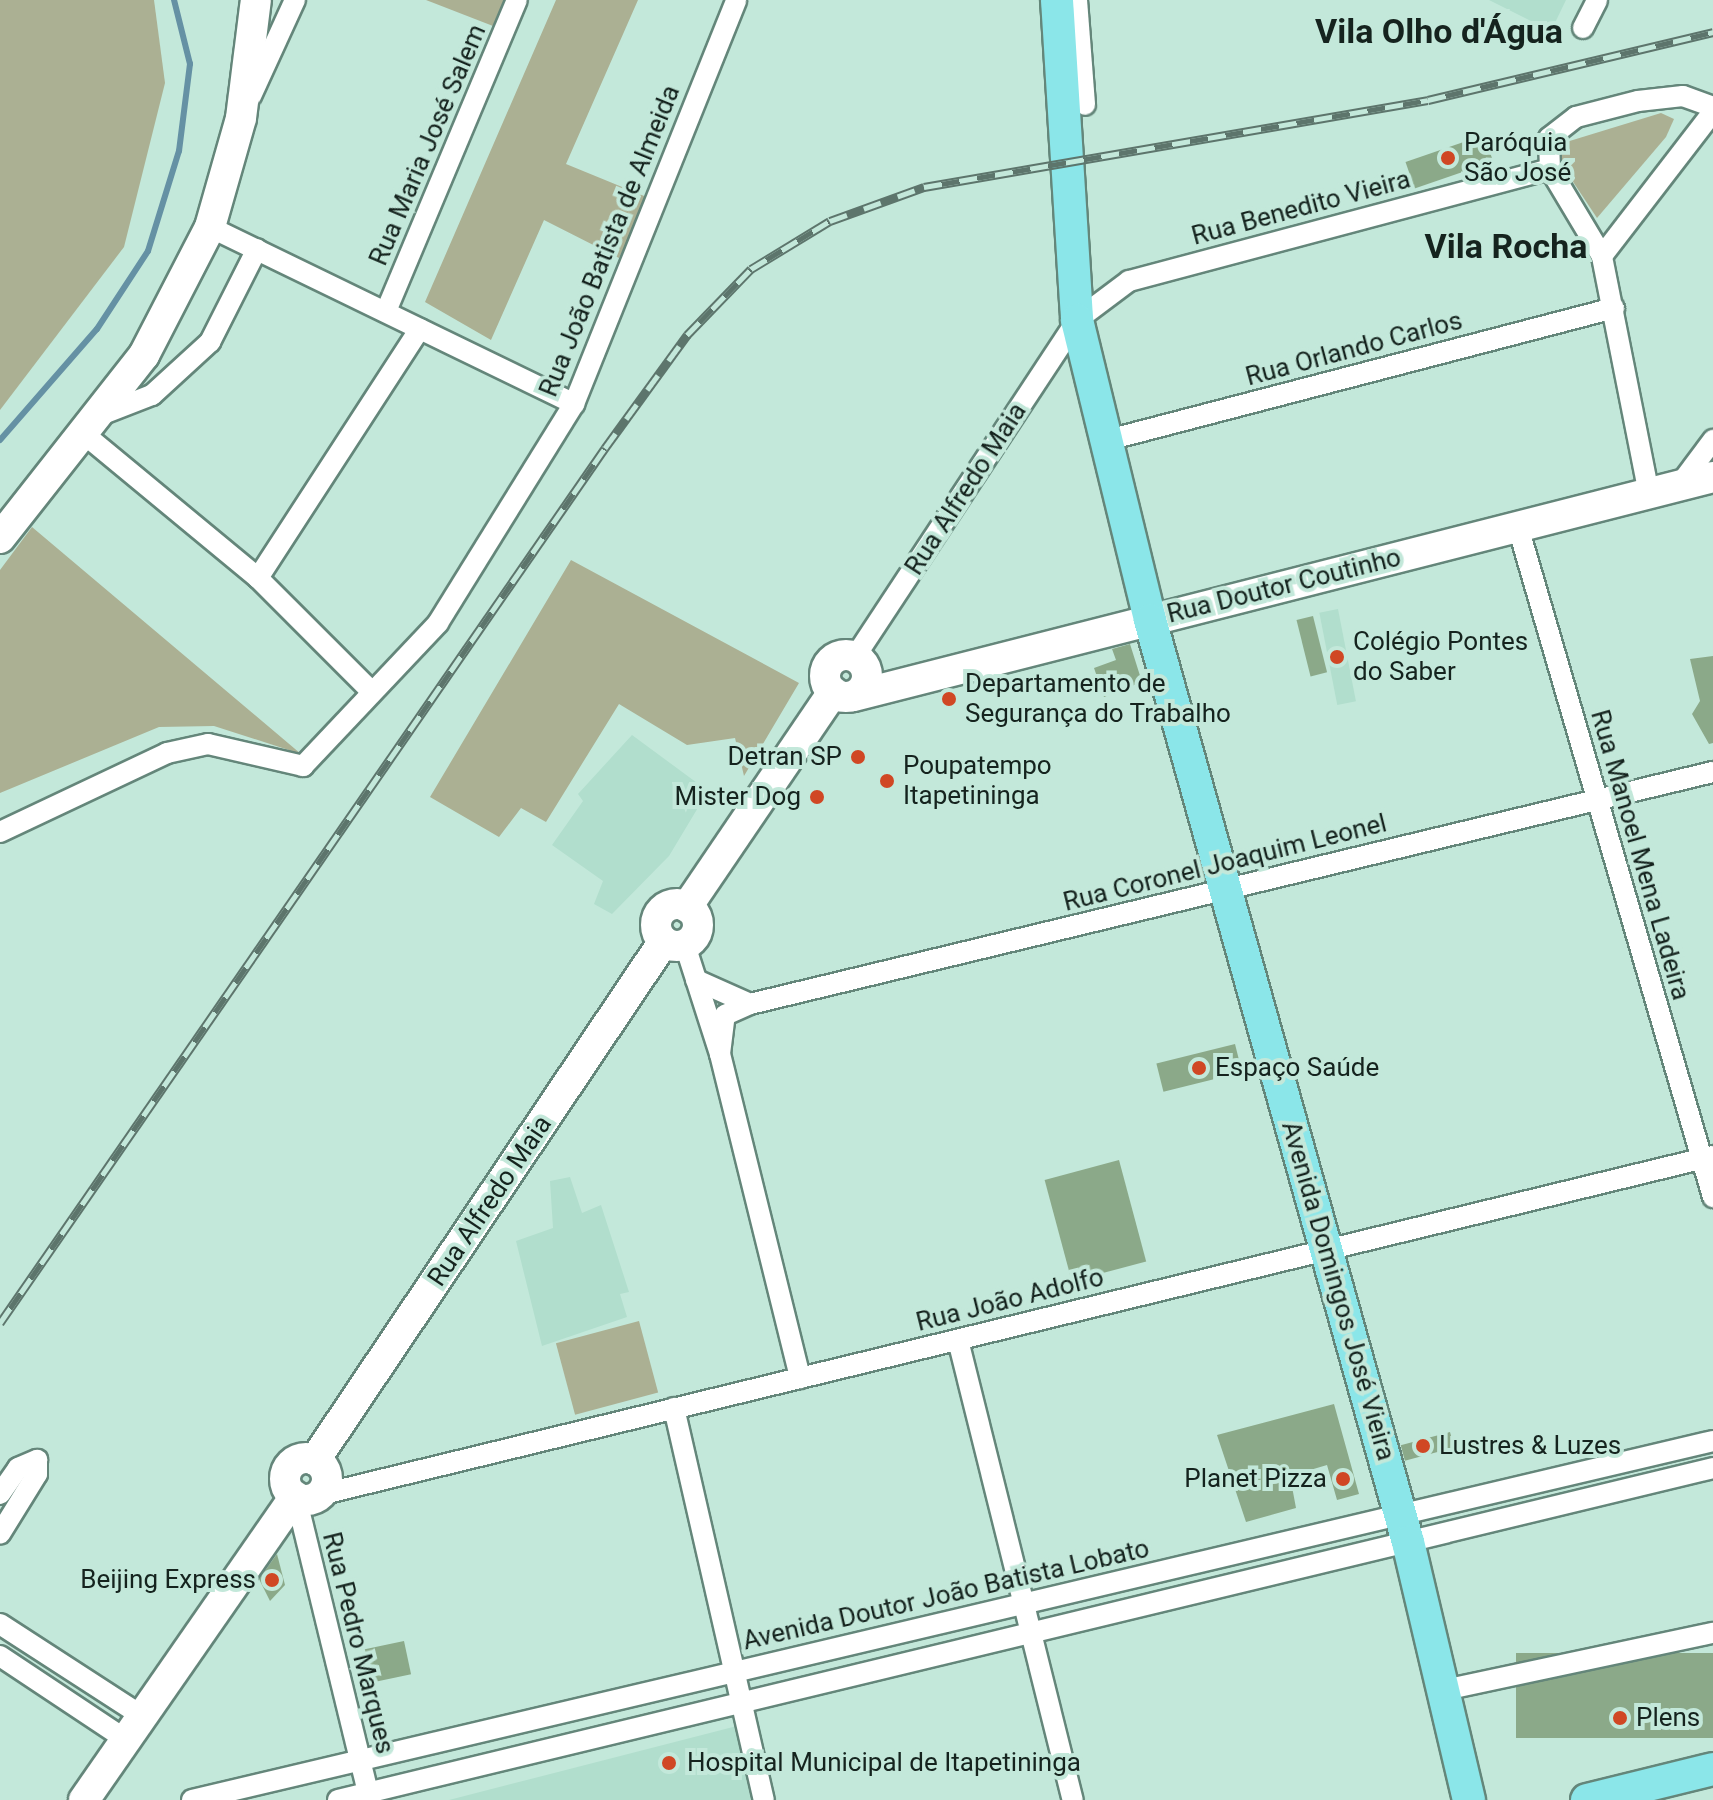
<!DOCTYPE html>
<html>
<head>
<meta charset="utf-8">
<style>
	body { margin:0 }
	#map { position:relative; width:1713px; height:1800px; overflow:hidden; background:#c3e8da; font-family:Roboto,sans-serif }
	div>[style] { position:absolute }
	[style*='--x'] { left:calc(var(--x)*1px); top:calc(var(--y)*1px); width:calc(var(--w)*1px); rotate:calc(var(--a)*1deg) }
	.built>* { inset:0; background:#b1decd; transform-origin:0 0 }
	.green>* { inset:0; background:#abb093; transform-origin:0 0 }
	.stream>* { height:6px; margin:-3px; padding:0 3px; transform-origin:3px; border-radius:3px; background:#6591a4 }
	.building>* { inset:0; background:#8ba989; transform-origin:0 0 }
	.roads { filter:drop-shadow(2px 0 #64867a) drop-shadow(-2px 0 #64867a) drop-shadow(0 2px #64867a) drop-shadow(0 -2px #64867a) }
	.minor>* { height:20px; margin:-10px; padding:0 10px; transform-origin:10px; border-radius:10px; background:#fff }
	.secondary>* { height:30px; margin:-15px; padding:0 15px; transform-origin:15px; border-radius:15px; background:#fff }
	.secondary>.ring { margin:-15px; padding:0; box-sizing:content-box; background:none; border:30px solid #fff; border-radius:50% }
	.primary>* { height:32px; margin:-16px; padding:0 16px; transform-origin:16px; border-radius:16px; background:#8be6e9 }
	.rail>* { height:9px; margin-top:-4.5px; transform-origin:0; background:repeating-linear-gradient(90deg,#c3e8da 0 18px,#5d756c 0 36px); box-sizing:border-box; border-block:2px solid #5d756c }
	.dots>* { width:22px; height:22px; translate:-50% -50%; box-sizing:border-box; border:4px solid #c3e8da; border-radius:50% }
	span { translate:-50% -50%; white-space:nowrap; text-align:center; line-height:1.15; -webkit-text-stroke:8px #c3e8da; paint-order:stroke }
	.poi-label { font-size:26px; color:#15231e }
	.left { translate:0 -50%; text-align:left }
	.right { translate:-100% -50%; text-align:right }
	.street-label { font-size:26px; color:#15231e }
	.district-label { font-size:34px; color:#15231e; font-weight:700 }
</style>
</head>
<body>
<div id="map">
	<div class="built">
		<i style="clip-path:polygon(1489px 0,1566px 0,1551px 31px)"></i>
		<i style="left:1338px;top:609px;width:94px;height:19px;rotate:79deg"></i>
		<i style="clip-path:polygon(632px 735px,708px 791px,669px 856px,612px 914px,594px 904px,603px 881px,552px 845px,583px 801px,578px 794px)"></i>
		<i style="clip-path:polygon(570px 1177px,582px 1213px,601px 1205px,629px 1292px,620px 1294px,627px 1317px,542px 1346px,516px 1241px,553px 1228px,550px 1181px)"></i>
		<i style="clip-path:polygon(737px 1726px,753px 1800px,449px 1800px)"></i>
	</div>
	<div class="green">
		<i style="clip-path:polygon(0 0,154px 0,165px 83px,124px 247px,0 410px)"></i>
		<i style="clip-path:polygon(426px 0,504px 0,493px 26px)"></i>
		<i style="clip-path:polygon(556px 0,638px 0,566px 164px,649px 198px,619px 258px,544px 220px,491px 340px,425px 302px)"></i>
		<i style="clip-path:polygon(1661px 113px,1674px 119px,1666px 137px,1597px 218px,1550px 147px)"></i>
		<i style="clip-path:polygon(32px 527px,301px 754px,214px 726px,159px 727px,0 793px,0 570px)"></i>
		<i style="clip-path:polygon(571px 560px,799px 683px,744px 776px,735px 738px,687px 745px,619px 704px,546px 822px,521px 808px,499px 837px,430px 797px)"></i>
		<i style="left:639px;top:1321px;width:74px;height:86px;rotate:75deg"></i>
	</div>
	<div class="stream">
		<i style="--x:0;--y:440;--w:147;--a:-48.9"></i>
		<i style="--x:97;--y:329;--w:93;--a:-56.8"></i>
		<i style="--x:148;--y:251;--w:105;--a:-72.8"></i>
		<i style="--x:179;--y:151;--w:88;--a:-82.8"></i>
		<i style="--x:190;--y:64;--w:66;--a:-104"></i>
	</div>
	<div class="building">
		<i style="left:1484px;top:135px;width:28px;height:83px;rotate:71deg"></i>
		<i style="left:1313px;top:616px;width:58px;height:17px;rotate:76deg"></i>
		<i style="clip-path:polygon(1130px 644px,1142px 682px,1104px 697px,1094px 668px,1116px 660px,1112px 649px)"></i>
		<i style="clip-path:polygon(1713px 656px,1713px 743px,1709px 744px,1692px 714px,1700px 701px,1690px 659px)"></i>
		<i style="left:1235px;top:1044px;width:29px;height:81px;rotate:76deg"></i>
		<i style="left:1119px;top:1160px;width:105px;height:77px;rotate:75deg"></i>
		<i style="clip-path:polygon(1334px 1404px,1359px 1494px,1337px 1500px,1327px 1465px,1290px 1476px,1296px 1508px,1246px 1522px,1217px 1435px)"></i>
		<i style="left:1450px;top:1432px;width:16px;height:51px;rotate:75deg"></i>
		<i style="clip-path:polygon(277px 1554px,285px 1585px,270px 1601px,259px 1579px)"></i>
		<i style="left:404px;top:1641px;width:34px;height:40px;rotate:78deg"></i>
		<i style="left:1713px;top:1653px;width:85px;height:197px;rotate:90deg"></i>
	</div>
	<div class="roads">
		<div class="minor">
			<i style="--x:1077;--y:0;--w:105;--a:85.6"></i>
			<i style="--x:1583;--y:28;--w:31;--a:-63"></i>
			<i style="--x:251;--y:96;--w:106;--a:-65.4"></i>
			<i style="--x:210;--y:227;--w:405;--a:25.9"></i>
			<i style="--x:1602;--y:256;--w:182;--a:-52.4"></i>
			<i style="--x:387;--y:309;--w:335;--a:-67.2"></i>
			<i style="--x:98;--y:416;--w:58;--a:-21.3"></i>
			<i style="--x:152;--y:395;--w:79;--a:-42.4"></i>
			<i style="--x:210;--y:342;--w:104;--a:-63.2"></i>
			<i style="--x:84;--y:434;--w:226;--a:39.6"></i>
			<i style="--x:258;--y:578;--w:161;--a:45"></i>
			<i style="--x:1108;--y:440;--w:523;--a:-14.62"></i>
			<i style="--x:1678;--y:487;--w:59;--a:-53.3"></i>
			<i style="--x:1649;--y:494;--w:243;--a:-101.2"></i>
			<i style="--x:1602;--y:256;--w:101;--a:-120.9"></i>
			<i style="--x:1550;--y:169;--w:31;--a:-92"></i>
			<i style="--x:1549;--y:138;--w:34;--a:-38"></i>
			<i style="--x:1576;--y:117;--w:64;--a:-14.5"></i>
			<i style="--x:1638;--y:101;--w:45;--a:-6.3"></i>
			<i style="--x:1683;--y:96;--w:32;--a:20"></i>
			<i style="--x:1518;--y:527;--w:698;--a:73.77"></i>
			<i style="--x:258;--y:578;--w:297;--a:-57"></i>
			<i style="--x:855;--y:657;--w:404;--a:-56.6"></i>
			<i style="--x:1077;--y:320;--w:65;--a:-36.9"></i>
			<i style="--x:1129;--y:281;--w:436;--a:-14.9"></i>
			<i style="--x:0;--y:832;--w:185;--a:-25.3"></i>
			<i style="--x:167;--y:753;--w:42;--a:-12.4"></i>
			<i style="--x:208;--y:744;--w:98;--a:13"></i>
			<i style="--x:303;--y:766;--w:197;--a:-46.6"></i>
			<i style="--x:438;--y:623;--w:258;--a:-58.2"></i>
			<i style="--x:574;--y:404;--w:435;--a:-68.1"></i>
			<i style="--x:685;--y:945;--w:114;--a:72.2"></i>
			<i style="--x:720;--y:1054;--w:334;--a:76.1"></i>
			<i style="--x:696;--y:980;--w:59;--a:24"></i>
			<i style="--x:720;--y:1054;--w:39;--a:-83"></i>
			<i style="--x:725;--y:1015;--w:27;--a:-24"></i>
			<i style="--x:750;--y:1004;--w:991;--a:-13.55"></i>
			<i style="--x:958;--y:1340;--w:474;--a:76"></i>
			<i style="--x:674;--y:1408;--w:402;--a:77.1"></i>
			<i style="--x:0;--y:1494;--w:32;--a:-55"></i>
			<i style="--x:18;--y:1468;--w:21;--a:-23"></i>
			<i style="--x:37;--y:1460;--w:14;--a:90"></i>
			<i style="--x:37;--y:1474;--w:70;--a:121.7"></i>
			<i style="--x:319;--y:1495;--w:1435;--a:-13.67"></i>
			<i style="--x:296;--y:1497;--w:312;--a:76.3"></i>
			<i style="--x:0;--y:1624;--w:169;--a:32.9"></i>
			<i style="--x:0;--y:1656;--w:150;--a:33.6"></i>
			<i style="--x:1444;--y:1690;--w:275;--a:-12"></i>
			<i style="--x:192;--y:1800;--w:1563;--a:-13.28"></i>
			<i style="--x:338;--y:1800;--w:1415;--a:-13.57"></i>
		</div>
		<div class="secondary">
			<i style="--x:0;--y:538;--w:233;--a:-51.8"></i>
			<i style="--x:144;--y:355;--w:144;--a:-62.7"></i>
			<i style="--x:210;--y:227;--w:113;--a:-74.1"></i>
			<i style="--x:241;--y:118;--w:119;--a:-82.8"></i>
			<i class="ring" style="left:825px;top:655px;width:12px;height:12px"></i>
			<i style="--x:854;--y:696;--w:886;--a:-14.3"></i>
			<i class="ring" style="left:656px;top:904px;width:12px;height:12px"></i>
			<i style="--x:687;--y:907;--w:260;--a:-55.8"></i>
			<i class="ring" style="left:285px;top:1458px;width:12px;height:12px"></i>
			<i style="--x:315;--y:1460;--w:625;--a:-56.08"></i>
			<i style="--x:84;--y:1800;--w:370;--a:-55.2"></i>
		</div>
		<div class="primary">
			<i style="--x:1057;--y:0;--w:321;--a:86.4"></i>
			<i style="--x:1077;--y:320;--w:309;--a:76.3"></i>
			<i style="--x:1150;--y:620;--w:957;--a:74.37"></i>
			<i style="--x:1408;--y:1542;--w:265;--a:76.7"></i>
			<i style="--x:1587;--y:1800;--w:130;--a:-13.8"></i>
		</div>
	</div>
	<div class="rail">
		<i style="--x:0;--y:1323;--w:1064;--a:-55.34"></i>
		<i style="--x:605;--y:448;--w:140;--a:-54"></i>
		<i style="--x:687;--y:335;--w:92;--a:-45.9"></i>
		<i style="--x:751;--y:269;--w:92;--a:-31.3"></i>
		<i style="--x:830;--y:221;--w:100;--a:-19.9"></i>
		<i style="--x:924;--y:187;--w:511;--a:-9.79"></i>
		<i style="--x:1428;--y:100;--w:293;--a:-13.4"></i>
	</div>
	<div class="dots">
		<i style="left:1448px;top:158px;background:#d04724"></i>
		<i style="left:1337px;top:657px;background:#d04724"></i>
		<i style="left:949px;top:699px;background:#d04724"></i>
		<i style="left:858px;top:757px;background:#d04724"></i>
		<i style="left:887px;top:781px;background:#d04724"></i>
		<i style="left:817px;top:797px;background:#d04724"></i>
		<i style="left:1199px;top:1068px;background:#d04724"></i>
		<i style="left:1423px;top:1446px;background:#d04724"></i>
		<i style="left:1343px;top:1479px;background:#d04724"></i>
		<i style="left:272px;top:1580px;background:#d04724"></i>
		<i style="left:1620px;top:1718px;background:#d04724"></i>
		<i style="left:669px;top:1763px;background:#d04724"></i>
	</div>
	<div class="poi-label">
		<span class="left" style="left:1464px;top:158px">Paróquia<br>São José</span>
		<span class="left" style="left:1353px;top:657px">Colégio Pontes<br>do Saber</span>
		<span class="left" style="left:965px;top:699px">Departamento de<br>Segurança do Trabalho</span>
		<span class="right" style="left:842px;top:757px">Detran SP</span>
		<span class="left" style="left:903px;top:781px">Poupatempo<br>Itapetininga</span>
		<span class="right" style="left:801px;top:797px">Mister Dog</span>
		<span class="left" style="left:1215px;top:1068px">Espaço Saúde</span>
		<span class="left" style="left:1439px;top:1446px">Lustres &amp; Luzes</span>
		<span class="right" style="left:1327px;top:1479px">Planet Pizza</span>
		<span class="right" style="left:256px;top:1580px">Beijing Express</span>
		<span class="left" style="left:1636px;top:1718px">Plens</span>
		<span class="left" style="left:687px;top:1763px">Hospital Municipal de Itapetininga</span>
	</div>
	<div class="street-label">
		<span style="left:428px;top:145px;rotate:-67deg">Rua Maria José Salem</span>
		<span style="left:1301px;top:208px;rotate:-15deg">Rua Benedito Vieira</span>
		<span style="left:610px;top:241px;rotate:-68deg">Rua João Batista de Almeida</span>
		<span style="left:1354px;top:349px;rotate:-15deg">Rua Orlando Carlos</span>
		<span style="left:966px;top:489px;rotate:-57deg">Rua Alfredo Maia</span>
		<span style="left:1284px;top:586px;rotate:-14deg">Rua Doutor Coutinho</span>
		<span style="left:1640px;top:855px;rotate:74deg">Rua Manoel Mena Ladeira</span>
		<span style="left:1225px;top:863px;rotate:-14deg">Rua Coronel Joaquim Leonel</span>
		<span style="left:490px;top:1201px;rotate:-56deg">Rua Alfredo Maia</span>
		<span style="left:1338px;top:1291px;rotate:74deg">Avenida Domingos José Vieira</span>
		<span style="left:1010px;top:1300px;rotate:-14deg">Rua João Adolfo</span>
		<span style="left:946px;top:1595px;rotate:-13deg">Avenida Doutor João Batista Lobato</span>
		<span style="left:358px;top:1643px;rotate:76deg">Rua Pedro Marques</span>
	</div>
	<div class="district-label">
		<span style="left:1439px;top:32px">Vila Olho d'Água</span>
		<span style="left:1506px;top:247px">Vila Rocha</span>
	</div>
</div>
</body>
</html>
